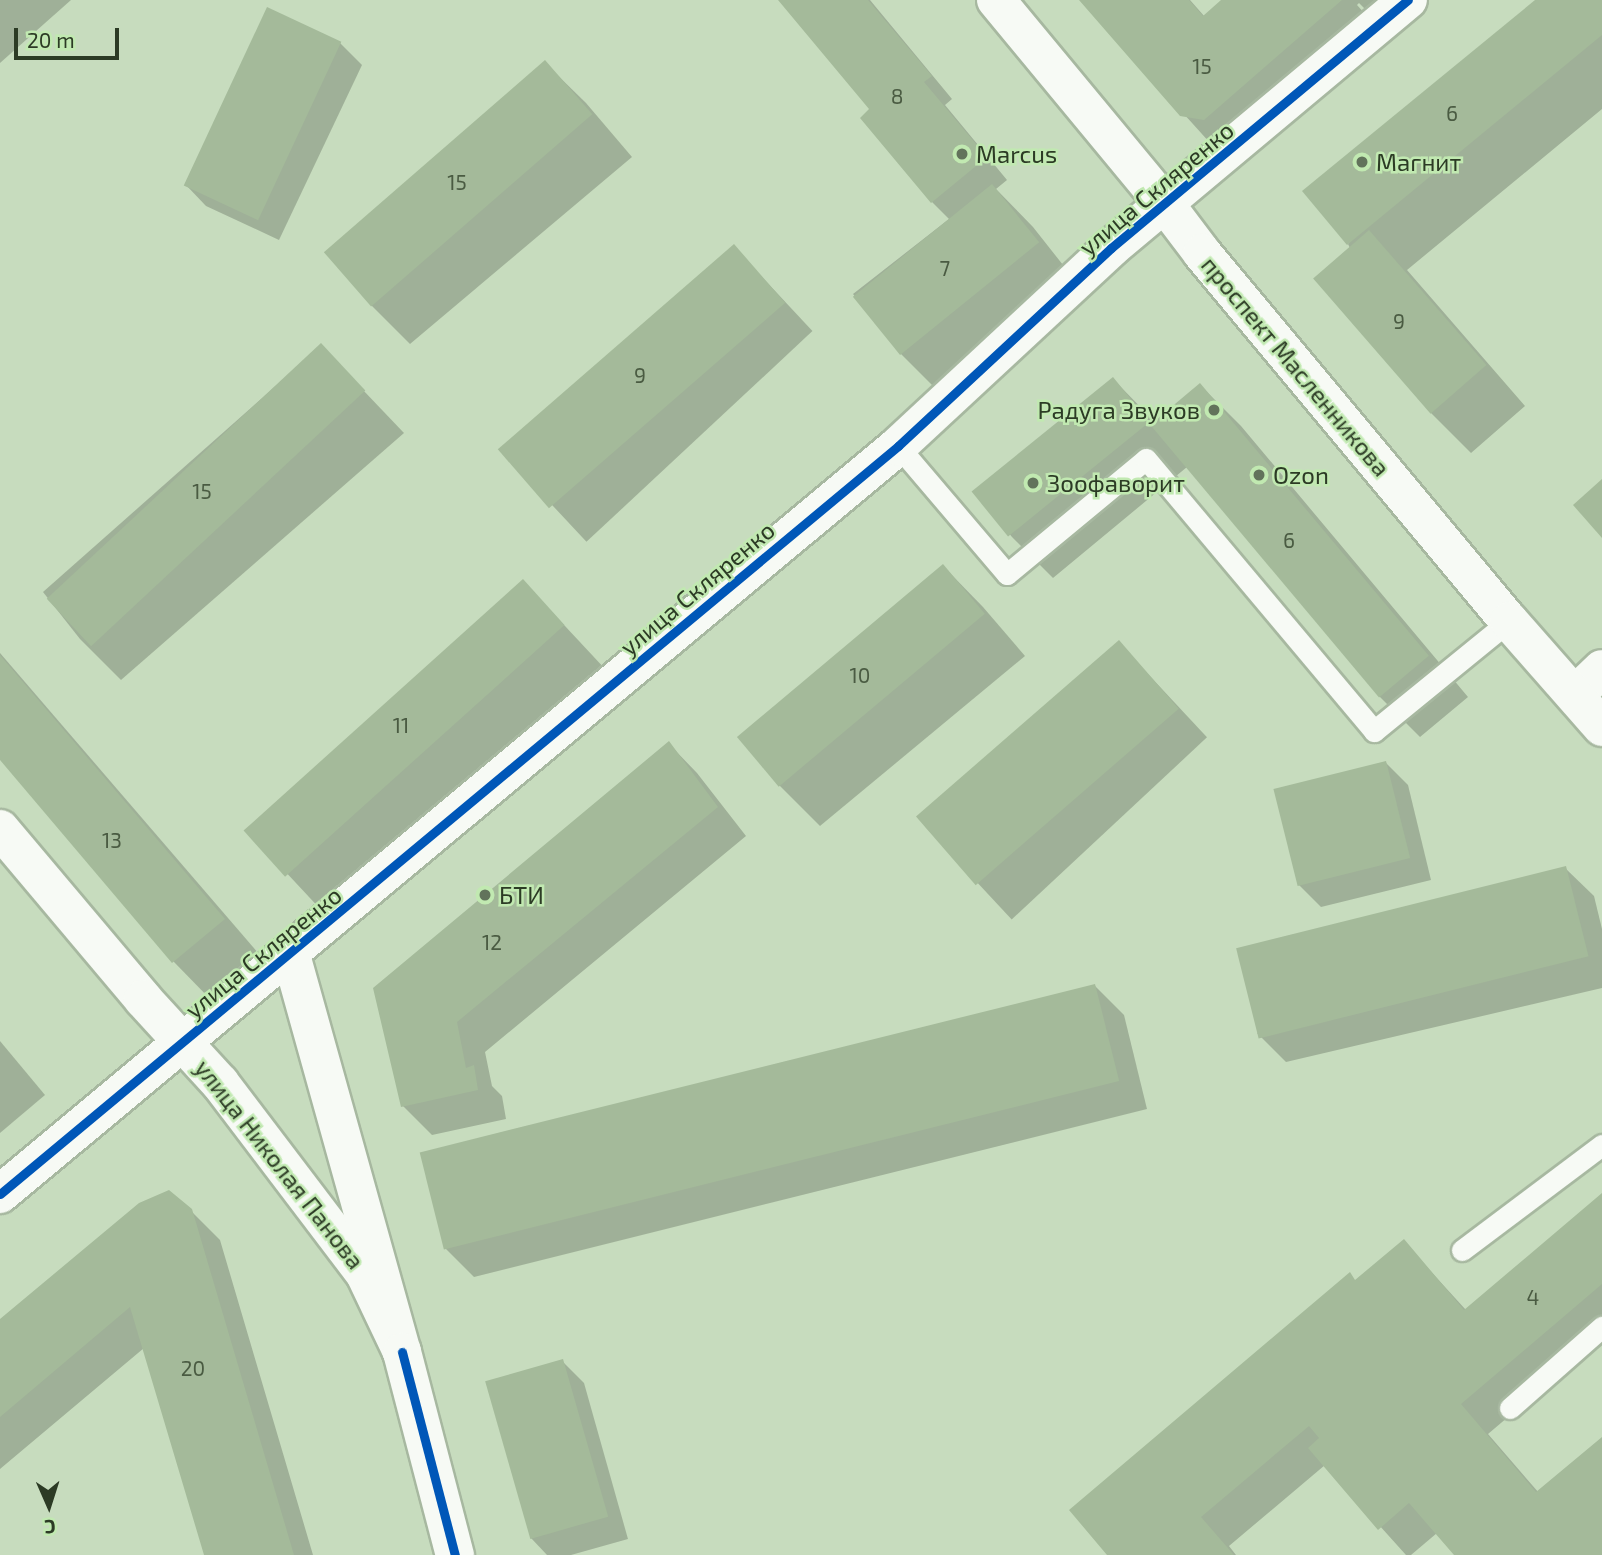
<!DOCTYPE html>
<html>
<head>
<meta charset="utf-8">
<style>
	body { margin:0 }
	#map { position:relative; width:1602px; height:1555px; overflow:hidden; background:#c7dcbe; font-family:"Exo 2",sans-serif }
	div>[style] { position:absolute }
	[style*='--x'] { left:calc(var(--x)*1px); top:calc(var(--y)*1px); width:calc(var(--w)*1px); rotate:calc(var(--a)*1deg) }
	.shadow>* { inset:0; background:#0003; transform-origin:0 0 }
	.building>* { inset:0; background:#a4ba9a; transform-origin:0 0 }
	.roads { filter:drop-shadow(2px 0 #a7b8a0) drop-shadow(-2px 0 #a7b8a0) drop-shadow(0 2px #a7b8a0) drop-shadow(0 -2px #a7b8a0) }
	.lane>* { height:21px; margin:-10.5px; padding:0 10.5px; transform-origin:10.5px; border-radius:10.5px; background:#f7faf5 }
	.street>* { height:38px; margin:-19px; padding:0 19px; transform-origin:19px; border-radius:19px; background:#f7faf5 }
	.secondary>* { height:38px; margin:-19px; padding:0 19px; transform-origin:19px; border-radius:19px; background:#f7faf5 }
	.cycleway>* { height:9px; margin:-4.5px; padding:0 4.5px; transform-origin:4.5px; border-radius:4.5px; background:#0057b8 }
	.dots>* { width:19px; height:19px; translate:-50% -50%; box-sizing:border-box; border:4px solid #c1e9b1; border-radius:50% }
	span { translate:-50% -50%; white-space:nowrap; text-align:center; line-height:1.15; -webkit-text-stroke:5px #c1e9b1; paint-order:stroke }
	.number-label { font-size:21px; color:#4a5b42 }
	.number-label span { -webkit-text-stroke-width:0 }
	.poi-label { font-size:24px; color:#2c3b25 }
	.left { translate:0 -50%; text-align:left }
	.right { translate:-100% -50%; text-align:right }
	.street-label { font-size:24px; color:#2c3b25 }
	.north { position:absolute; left:14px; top:1471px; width:70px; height:70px; -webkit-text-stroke:5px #c1e9b1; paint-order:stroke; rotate:177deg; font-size:19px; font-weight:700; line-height:28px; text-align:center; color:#2c3b25 }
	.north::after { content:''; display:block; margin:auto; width:24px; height:32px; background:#2c3b25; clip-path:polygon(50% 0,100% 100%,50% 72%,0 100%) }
	.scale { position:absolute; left:14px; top:28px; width:105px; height:32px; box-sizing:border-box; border:4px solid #2c3b25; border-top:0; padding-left:9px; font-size:21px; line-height:24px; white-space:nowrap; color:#2c3b25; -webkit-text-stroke:5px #c1e9b1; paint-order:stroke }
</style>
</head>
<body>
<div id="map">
	<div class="shadow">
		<i style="clip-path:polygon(0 0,71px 0,0 63px)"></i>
		<i style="clip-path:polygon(780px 0,870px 0,952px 99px,945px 105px,1007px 180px,996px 189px,1033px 227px,1078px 284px,940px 393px,899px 352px,853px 294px,949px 219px,932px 202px,872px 110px)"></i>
		<i style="clip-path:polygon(1081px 0,1190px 0,1205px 17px,1224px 0,1419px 0,1385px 29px,1359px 3px,1357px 5px,1375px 25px,1211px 144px)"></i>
		<i style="clip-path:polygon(1538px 0,1602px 0,1602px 109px,1407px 270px,1525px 406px,1471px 453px,1430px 412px,1348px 244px)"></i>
		<i style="clip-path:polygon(268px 9px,340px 43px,362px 65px,279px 240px,206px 206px,185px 184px)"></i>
		<i style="clip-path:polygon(545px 63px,586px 103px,632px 157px,410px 344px,369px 303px)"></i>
		<i style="left:734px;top:247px;width:115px;height:309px;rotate:47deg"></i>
		<i style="clip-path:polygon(321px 346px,404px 433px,121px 680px,80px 639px,43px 592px)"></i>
		<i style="clip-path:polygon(1113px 379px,1156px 423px,1200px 385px,1241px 426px,1468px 697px,1420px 737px,1379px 696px,1187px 467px,1053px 578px,1012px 537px,976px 493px)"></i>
		<i style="clip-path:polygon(943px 566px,983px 607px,1025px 656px,820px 826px,779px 785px)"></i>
		<i style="left:523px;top:581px;width:118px;height:372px;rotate:47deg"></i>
		<i style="left:1119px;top:643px;width:129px;height:267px;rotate:47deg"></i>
		<i style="clip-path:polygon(0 653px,265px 961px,214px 1003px,174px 962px,0 758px)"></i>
		<i style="clip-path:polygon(669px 744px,697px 773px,746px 836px,485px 1052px,492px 1086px,502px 1096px,506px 1119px,432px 1135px,403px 1106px,375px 989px)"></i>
		<i style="clip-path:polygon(1386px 763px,1408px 785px,1431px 880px,1321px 907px,1299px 885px)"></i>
		<i style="clip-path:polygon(1565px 868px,1594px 896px,1602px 929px,1602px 988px,1286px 1062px,1257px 1033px)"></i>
		<i style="clip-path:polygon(1095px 986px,1124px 1015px,1147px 1109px,474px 1277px,445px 1248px)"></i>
		<i style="clip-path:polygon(0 1041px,45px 1095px,0 1133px)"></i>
		<i style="clip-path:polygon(1602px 1195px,1602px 1337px,1488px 1434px,1539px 1493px,1602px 1439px,1602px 1555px,1456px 1555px,1437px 1533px,1411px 1555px,1406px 1555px,1325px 1465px,1229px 1546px,1236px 1555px,1110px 1555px,1356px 1281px,1403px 1241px,1466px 1310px)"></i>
		<i style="clip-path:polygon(191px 1211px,220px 1240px,313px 1555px,205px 1555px,144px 1348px,0 1469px,0 1321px)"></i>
		<i style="clip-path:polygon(562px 1361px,584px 1383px,628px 1539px,571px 1555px,547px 1555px,531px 1538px)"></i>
	</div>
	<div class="building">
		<i style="clip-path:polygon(778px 0,868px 0,932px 76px,924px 82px,987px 157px,931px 203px,860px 118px,869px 109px)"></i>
		<i style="clip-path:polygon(1079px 0,1189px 0,1203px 16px,1221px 0,1342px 0,1204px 120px,1180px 116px)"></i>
		<i style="clip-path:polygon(1535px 0,1602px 0,1602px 35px,1347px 245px,1302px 191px)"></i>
		<i style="left:267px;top:7px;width:82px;height:197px;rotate:25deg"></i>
		<i style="left:545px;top:60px;width:72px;height:293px;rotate:49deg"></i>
		<i style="left:992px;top:184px;width:75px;height:179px;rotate:51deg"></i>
		<i style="left:1369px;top:230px;width:179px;height:74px;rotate:49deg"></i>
		<i style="left:734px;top:244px;width:78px;height:313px;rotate:49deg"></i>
		<i style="left:321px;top:343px;width:65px;height:375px;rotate:47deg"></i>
		<i style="left:1113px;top:377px;width:58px;height:182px;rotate:51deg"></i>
		<i style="left:1200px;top:383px;width:356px;height:65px;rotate:50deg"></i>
		<i style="clip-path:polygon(1602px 479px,1602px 538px,1573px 505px)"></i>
		<i style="left:943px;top:564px;width:65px;height:269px;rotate:50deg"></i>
		<i style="left:523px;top:579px;width:62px;height:376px;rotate:48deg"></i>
		<i style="left:1119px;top:640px;width:91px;height:269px;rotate:49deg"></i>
		<i style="clip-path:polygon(0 655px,225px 919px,172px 963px,0 760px)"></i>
		<i style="clip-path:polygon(669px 741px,718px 807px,457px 1022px,466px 1068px,474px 1065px,478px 1090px,401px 1107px,373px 988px)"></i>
		<i style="left:1386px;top:761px;width:100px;height:116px;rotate:76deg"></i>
		<i style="left:1566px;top:866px;width:93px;height:340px;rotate:76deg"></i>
		<i style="left:1095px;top:984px;width:100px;height:696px;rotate:76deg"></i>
		<i style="clip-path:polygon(169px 1190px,192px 1209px,294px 1555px,204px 1555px,130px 1307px,0 1417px,0 1319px,139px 1203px)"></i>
		<i style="clip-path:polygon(1602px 1193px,1602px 1284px,1461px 1404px,1536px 1492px,1602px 1437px,1602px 1555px,1454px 1555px,1409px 1503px,1378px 1530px,1308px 1448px,1319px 1438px,1309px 1426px,1201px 1517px,1234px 1555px,1107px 1555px,1069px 1510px,1350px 1272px,1355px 1280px,1404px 1239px,1464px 1310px)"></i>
		<i style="left:563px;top:1359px;width:164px;height:81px;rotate:74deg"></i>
	</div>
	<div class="roads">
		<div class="lane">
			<i style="--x:898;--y:446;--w:168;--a:49.6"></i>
			<i style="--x:1007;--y:574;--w:180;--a:-39.6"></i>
			<i style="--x:1146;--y:459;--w:355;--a:50"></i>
			<i style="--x:1374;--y:731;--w:174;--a:-39.2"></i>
			<i style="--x:1462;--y:1250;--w:175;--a:-36.9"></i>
			<i style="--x:1510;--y:1408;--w:123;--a:-41.4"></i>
		</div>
		<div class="street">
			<i style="--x:1575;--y:695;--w:37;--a:-44"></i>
			<i style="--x:0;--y:829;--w:222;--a:49.9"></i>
			<i style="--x:143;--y:999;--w:114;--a:47.5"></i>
			<i style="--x:220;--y:1083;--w:240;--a:52.8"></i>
			<i style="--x:365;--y:1274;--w:86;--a:64.6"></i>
			<i style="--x:291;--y:955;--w:412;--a:74.4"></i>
			<i style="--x:402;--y:1352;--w:210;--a:75.4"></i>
			<i style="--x:0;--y:1194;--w:1169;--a:-39.79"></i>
			<i style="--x:898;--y:446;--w:291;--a:-42.9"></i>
			<i style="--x:1111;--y:248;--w:387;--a:-39.9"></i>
		</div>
		<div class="secondary">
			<i style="--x:996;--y:0;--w:265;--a:50.4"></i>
			<i style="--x:1165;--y:204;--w:61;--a:52.9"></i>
			<i style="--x:1202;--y:253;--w:479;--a:50.2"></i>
			<i style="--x:1509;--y:621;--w:141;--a:48.7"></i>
		</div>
	</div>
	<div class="cycleway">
		<i style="--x:0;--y:1194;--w:1169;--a:-39.79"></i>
		<i style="--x:898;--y:446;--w:291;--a:-42.9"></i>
		<i style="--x:1111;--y:248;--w:387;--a:-39.9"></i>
		<i style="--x:402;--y:1352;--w:210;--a:75.4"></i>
	</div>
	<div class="dots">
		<i style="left:962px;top:154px;background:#62735b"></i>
		<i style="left:1362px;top:162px;background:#62735b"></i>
		<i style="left:1214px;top:410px;background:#62735b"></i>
		<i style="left:1259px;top:475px;background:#62735b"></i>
		<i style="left:1033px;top:483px;background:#62735b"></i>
		<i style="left:485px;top:895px;background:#62735b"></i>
	</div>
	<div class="number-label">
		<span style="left:1202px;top:66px">15</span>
		<span style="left:897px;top:96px">8</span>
		<span style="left:1452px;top:113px">6</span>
		<span style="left:457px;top:182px">15</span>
		<span style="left:945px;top:268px">7</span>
		<span style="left:1399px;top:321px">9</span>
		<span style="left:640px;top:375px">9</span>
		<span style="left:202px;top:491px">15</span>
		<span style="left:1289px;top:540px">6</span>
		<span style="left:860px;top:675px">10</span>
		<span style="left:401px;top:725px">11</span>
		<span style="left:112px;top:840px">13</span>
		<span style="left:492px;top:942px">12</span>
		<span style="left:1533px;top:1297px">4</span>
		<span style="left:193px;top:1368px">20</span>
	</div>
	<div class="poi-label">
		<span class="left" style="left:976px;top:154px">Marcus</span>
		<span class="left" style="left:1376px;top:162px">Магнит</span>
		<span class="right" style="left:1200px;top:410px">Радуга Звуков</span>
		<span class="left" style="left:1273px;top:475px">Ozon</span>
		<span class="left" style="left:1047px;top:483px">Зоофаворит</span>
		<span class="left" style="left:499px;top:895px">БТИ</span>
	</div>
	<div class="street-label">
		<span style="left:1156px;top:188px;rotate:-40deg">улица Скляренко</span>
		<span style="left:1296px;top:366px;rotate:50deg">проспект Масленникова</span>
		<span style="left:697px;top:588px;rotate:-40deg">улица Скляренко</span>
		<span style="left:263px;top:952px;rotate:-39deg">улица Скляренко</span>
		<span style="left:280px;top:1164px;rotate:52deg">улица Николая Панова</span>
	</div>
	<div class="north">С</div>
	<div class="scale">20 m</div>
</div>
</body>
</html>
